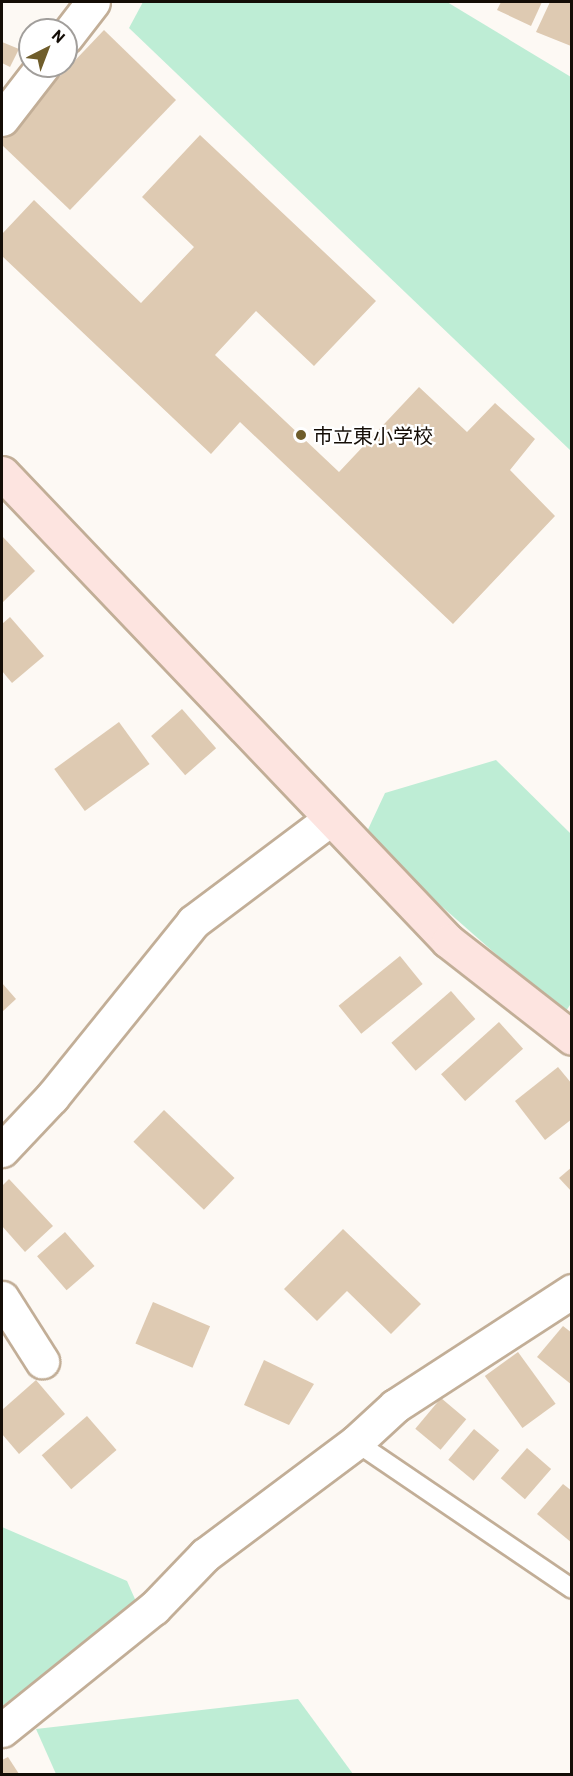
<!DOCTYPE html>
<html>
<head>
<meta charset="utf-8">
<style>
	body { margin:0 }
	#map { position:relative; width:573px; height:1776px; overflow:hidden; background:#fdf9f4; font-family:Barlow,"Noto Sans JP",sans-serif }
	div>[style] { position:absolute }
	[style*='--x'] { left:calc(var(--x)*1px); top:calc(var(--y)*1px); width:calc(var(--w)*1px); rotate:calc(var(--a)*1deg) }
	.green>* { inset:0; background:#beedd5 }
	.building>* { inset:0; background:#decab2; transform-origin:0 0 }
	.roads { filter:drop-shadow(2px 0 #c2ae97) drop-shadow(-2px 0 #c2ae97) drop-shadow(0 2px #c2ae97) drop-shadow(0 -2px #c2ae97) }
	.lane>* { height:18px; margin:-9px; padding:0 9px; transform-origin:9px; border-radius:9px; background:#fff }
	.street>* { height:33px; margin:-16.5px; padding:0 16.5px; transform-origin:16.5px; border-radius:16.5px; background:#fff }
	.secondary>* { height:33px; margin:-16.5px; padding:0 16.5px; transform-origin:16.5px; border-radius:16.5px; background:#fde4e0 }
	.dots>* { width:16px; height:16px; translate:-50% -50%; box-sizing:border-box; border:3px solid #fff; border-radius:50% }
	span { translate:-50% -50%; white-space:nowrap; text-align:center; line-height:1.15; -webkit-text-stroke:4.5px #fff; paint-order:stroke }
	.poi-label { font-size:20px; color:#140d06 }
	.left { translate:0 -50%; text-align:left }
	.frame { position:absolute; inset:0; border:3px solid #140d06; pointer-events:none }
	.north { position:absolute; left:18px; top:18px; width:60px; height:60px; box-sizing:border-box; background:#fff; border:2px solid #a19e9b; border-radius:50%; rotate:42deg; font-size:16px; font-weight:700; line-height:24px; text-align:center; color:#140d06 }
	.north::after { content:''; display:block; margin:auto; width:21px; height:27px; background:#6f5d2b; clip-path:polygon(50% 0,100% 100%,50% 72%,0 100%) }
</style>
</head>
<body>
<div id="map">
	<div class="green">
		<i style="clip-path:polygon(143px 2px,447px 2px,571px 77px,571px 451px,129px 28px)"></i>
		<i style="clip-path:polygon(496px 760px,571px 834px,572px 1002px,564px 1014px,364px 838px,385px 793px)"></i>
		<i style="clip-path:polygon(2px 1527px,127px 1581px,138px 1606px,2px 1706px)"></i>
		<i style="clip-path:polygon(298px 1699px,353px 1774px,56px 1774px,36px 1729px)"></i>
	</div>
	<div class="building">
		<i style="clip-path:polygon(501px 2px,542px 2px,531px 26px,497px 10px)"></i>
		<i style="clip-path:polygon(550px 2px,572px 2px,571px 46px,536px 32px)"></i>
		<i style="clip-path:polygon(104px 30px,176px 100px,70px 210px,2px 145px,2px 137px)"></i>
		<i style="clip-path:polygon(2px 42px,19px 49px,10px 67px,2px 63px)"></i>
		<i style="clip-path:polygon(200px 135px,376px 301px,314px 366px,256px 311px,215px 355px,339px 472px,419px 387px,467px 432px,495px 403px,535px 439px,510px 470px,555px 516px,453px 624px,240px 422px,211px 454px,2px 256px,2px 234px,34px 200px,141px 303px,194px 247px,142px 197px)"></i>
		<i style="clip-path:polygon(2px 536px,35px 571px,2px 603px)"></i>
		<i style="clip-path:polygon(10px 617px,44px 656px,12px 683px,2px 671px,2px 624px)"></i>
		<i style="left:182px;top:709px;width:52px;height:41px;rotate:49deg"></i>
		<i style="left:119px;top:722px;width:52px;height:80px;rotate:54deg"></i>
		<i style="left:400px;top:956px;width:36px;height:79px;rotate:51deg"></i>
		<i style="clip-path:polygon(2px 983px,16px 999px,2px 1012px)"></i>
		<i style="left:451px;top:991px;width:37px;height:79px;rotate:49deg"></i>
		<i style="left:499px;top:1022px;width:36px;height:78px;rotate:48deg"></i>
		<i style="clip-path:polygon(558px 1067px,572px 1084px,572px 1119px,545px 1140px,515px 1101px)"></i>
		<i style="left:164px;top:1110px;width:98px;height:44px;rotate:44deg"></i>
		<i style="clip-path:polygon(572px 1167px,572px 1192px,559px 1178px)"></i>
		<i style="clip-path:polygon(9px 1179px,53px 1226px,25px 1252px,2px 1226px,2px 1186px)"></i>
		<i style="clip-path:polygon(343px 1229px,421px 1304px,391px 1334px,347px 1291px,317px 1321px,284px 1289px)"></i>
		<i style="left:65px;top:1232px;width:45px;height:37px;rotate:49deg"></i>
		<i style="left:153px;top:1302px;width:62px;height:45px;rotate:23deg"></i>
		<i style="clip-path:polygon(563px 1326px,572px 1333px,572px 1385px,537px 1357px)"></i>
		<i style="left:518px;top:1352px;width:64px;height:41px;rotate:54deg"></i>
		<i style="clip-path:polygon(264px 1360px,314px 1384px,289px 1425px,244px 1405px)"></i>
		<i style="clip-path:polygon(36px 1380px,65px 1414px,19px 1454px,2px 1434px,2px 1410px)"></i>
		<i style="left:441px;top:1398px;width:33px;height:40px;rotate:40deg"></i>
		<i style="left:87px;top:1416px;width:45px;height:60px;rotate:49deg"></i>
		<i style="left:474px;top:1429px;width:33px;height:40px;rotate:40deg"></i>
		<i style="left:527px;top:1448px;width:32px;height:40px;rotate:41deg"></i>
		<i style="clip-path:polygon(563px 1484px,572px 1491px,572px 1543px,537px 1514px)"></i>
		<i style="clip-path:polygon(8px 1757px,19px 1774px,2px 1774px,2px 1760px)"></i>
	</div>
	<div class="roads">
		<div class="lane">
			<i style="--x:356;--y:1442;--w:261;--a:34.2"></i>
		</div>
		<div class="street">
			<i style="--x:66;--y:37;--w:44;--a:-52.4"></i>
			<i style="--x:2;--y:119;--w:67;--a:-52.3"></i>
			<i style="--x:2;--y:1150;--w:73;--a:-46.7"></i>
			<i style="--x:52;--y:1097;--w:225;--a:-51.1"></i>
			<i style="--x:193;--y:922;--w:170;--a:-36.9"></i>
			<i style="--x:2;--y:1298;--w:75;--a:57.6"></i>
			<i style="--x:2;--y:1730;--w:195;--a:-38.8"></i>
			<i style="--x:154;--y:1608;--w:74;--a:-46.1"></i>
			<i style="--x:205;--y:1555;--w:189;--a:-36.8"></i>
			<i style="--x:356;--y:1442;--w:53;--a:-42.7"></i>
			<i style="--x:395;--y:1406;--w:211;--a:-33"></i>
		</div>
		<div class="secondary">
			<i style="--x:2;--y:473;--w:646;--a:46.38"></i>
			<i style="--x:448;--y:941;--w:157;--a:38"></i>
		</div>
	</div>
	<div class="dots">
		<i style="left:301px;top:435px;background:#6f5d2b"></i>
	</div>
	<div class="poi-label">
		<span class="left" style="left:313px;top:435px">市立東小学校</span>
	</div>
	<div class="frame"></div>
	<div class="north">N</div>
</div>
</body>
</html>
